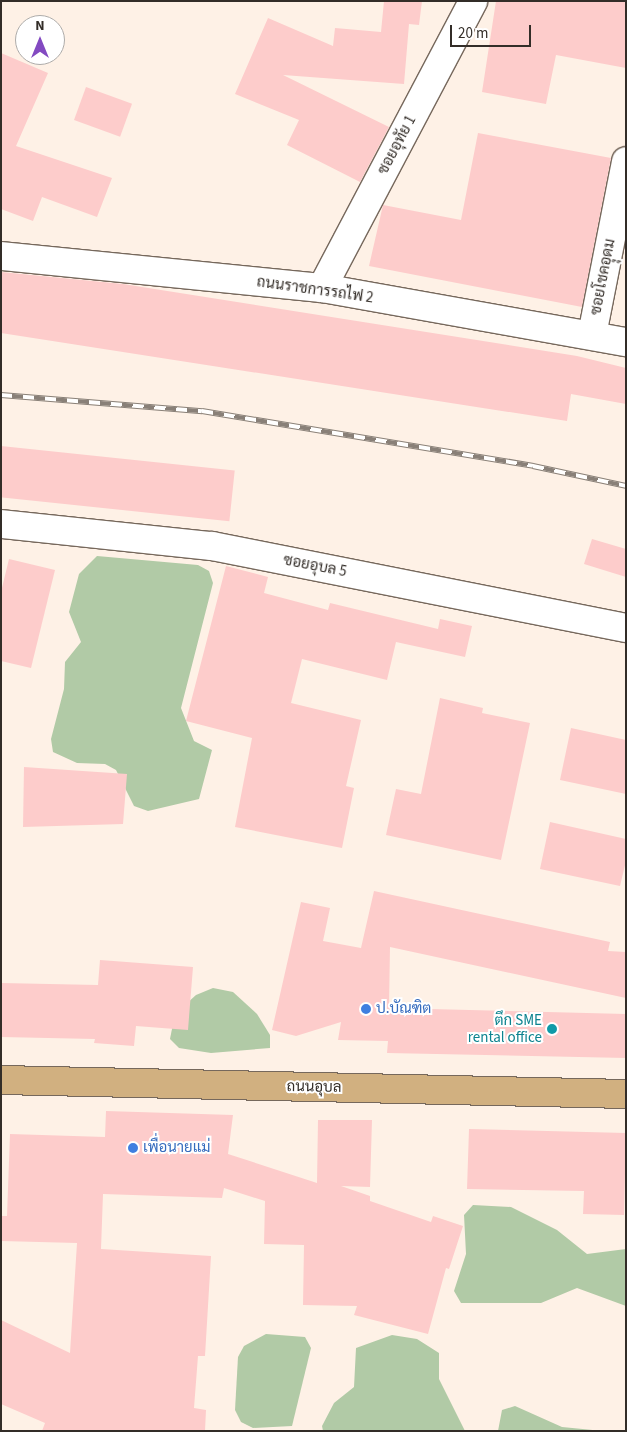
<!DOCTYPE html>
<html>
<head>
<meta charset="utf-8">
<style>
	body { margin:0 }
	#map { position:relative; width:627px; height:1432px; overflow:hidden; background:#fef1e6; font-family:"Source Sans 3",Sarabun,sans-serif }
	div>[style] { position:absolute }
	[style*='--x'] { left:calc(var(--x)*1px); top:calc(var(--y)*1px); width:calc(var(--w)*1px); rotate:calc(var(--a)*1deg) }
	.green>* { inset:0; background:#b1caa6 }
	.building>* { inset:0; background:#fdcccb; transform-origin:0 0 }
	.roads { filter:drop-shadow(1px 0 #76685c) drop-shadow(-1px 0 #76685c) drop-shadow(0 1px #76685c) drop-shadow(0 -1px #76685c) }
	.minor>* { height:28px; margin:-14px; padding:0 14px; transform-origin:14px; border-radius:14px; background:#fff }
	.primary>* { height:28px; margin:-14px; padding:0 14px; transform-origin:14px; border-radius:14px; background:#d1b080 }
	.rail>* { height:5.5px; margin-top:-2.75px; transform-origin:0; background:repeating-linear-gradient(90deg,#fff 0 11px,#898078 0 22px); box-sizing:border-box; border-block:1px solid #898078 }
	.dots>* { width:14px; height:14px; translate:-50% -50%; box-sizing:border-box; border:2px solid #fff; border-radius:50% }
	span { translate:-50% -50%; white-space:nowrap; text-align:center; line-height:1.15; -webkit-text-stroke:4px #fff; paint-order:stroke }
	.street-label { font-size:15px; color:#332d28 }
	.shop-label { font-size:15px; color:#366cbe }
	.left { translate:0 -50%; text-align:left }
	.culture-label { font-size:15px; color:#0d838f }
	.right { translate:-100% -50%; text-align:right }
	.frame { position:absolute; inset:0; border:2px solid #332d28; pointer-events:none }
	.north { position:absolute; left:15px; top:15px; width:50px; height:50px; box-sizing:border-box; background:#fff; border:1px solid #adaba9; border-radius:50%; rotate:0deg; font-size:14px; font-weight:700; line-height:20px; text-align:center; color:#332d28 }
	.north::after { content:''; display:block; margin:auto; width:18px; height:22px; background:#834ac1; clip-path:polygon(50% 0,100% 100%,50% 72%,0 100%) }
	.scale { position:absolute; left:450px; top:25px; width:81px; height:22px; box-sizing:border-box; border:2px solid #332d28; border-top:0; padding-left:6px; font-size:15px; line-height:18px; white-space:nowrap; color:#332d28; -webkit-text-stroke:4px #fff; paint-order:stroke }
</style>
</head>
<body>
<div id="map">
	<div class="green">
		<i style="clip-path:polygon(97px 556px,198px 565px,209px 571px,213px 583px,181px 708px,194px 741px,212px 750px,199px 799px,148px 811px,134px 806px,116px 770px,105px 764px,77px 763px,53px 752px,51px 739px,64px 689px,65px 662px,81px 642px,69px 612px,79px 574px)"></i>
		<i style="clip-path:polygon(213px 988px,233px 992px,257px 1014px,270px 1035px,270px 1048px,211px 1053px,179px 1048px,170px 1039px,175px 1014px,196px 995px)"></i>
		<i style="clip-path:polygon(473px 1205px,511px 1207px,557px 1230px,587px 1254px,626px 1249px,626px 1306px,577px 1288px,541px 1303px,461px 1303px,454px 1291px,466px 1254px,464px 1215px)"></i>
		<i style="clip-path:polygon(266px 1334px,305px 1337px,311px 1348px,292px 1426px,253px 1428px,241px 1422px,235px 1410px,238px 1357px,244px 1346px)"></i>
		<i style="clip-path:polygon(392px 1335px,417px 1339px,439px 1353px,439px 1379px,465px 1431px,323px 1431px,322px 1426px,334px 1403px,354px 1387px,356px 1348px)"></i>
		<i style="clip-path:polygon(515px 1406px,562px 1427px,603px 1431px,498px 1431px,502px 1410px)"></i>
	</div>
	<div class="building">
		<i style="clip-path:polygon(384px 1px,422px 1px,419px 25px,409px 24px,404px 84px,283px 75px,389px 127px,360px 182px,287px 145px,299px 120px,235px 94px,268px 18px,333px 46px,335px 28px,381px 32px)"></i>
		<i style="clip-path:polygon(496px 1px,626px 1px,626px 68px,556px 55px,546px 104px,482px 92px)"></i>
		<i style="clip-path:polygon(1px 53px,48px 73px,16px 146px,112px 178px,97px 217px,42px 197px,33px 221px,1px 209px)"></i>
		<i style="left:86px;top:87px;width:49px;height:35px;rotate:20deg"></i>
		<i style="clip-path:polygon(478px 133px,611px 158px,582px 307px,369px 266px,383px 205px,461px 220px)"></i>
		<i style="clip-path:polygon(1px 272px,123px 284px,577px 356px,626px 368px,626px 404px,571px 394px,567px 421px,1px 333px)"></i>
		<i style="left:1px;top:446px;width:235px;height:51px;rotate:6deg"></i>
		<i style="clip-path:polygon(592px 539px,626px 549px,626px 577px,584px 564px)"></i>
		<i style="clip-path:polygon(9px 559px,55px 570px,31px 668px,1px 661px,1px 592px)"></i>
		<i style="clip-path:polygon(226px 566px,268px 577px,264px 593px,328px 610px,330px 603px,438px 629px,440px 619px,472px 626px,465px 657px,396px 642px,387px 680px,302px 659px,291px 703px,361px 720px,346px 786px,354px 788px,342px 848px,235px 827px,252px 738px,186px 721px)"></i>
		<i style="clip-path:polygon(440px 698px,483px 708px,482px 713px,530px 723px,501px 860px,386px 835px,396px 789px,421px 794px)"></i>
		<i style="clip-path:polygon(571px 728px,626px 740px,626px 794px,560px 780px)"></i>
		<i style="clip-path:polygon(24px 767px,127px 774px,123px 824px,23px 827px)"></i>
		<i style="clip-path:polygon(550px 822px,626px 839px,626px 861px,620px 886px,540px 869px)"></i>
		<i style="clip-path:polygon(374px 891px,610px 942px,608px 951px,626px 952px,626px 998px,390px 947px,389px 1008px,626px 1014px,626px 1058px,387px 1053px,388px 1041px,338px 1040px,341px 1022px,296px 1036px,272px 1030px,301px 902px,330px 908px,323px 941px,361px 948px)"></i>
		<i style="clip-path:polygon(100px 960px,193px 967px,188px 1030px,136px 1026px,134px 1046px,94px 1043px,95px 1039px,1px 1037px,1px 983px,98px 985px)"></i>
		<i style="clip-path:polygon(106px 1111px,233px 1115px,228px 1154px,317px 1183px,318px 1120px,372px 1120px,370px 1187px,341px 1186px,370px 1196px,370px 1201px,431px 1222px,433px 1216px,463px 1226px,449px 1269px,446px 1268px,428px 1334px,354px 1315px,357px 1306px,303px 1305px,304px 1245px,264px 1244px,265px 1201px,224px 1188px,222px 1198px,103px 1194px,101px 1249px,211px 1256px,205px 1356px,198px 1356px,194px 1408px,206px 1410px,205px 1431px,42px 1431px,45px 1423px,1px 1404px,1px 1320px,70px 1353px,77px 1243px,1px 1241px,1px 1216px,7px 1216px,10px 1134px,105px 1137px)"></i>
		<i style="clip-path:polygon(469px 1129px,626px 1133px,624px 1215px,583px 1214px,584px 1191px,467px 1189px)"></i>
	</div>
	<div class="roads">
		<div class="minor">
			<i style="--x:1;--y:256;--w:323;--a:5.7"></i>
			<i style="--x:322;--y:288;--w:309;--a:10.1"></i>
			<i style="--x:322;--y:288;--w:324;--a:-62.2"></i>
			<i style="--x:592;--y:335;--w:177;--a:-78.9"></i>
			<i style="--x:1;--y:524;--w:212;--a:6"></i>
			<i style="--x:212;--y:546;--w:422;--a:11.2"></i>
		</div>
		<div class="primary">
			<i style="--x:1;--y:1080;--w:625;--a:1.28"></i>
		</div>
	</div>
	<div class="rail">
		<i style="--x:1;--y:395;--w:202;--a:4.6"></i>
		<i style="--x:202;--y:411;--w:336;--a:9.4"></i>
		<i style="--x:533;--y:466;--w:95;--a:12.1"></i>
	</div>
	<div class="dots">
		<i style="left:366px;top:1009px;background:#3f7fe0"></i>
		<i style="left:552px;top:1029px;background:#0f9aa8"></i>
		<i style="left:133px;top:1148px;background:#3f7fe0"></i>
	</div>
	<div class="street-label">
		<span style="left:397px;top:145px;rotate:-62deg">ซอยอุทัย 1</span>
		<span style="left:603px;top:277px;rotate:-79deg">ซอยโชคอุุดม</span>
		<span style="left:315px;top:290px;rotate:8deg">ถนนราชการรถไฟ 2</span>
		<span style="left:315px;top:566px;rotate:11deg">ซอยอุบล 5</span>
		<span style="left:314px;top:1087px;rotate:1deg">ถนนอุบล</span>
	</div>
	<div class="shop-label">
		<span class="left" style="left:376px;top:1009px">ป.บัณฑิต</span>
		<span class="left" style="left:143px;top:1148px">เพื่อนายแม่</span>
	</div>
	<div class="culture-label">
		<span class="right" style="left:542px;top:1029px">ตึก SME<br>rental office</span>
	</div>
	<div class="frame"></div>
	<div class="north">N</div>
	<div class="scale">20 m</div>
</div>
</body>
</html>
